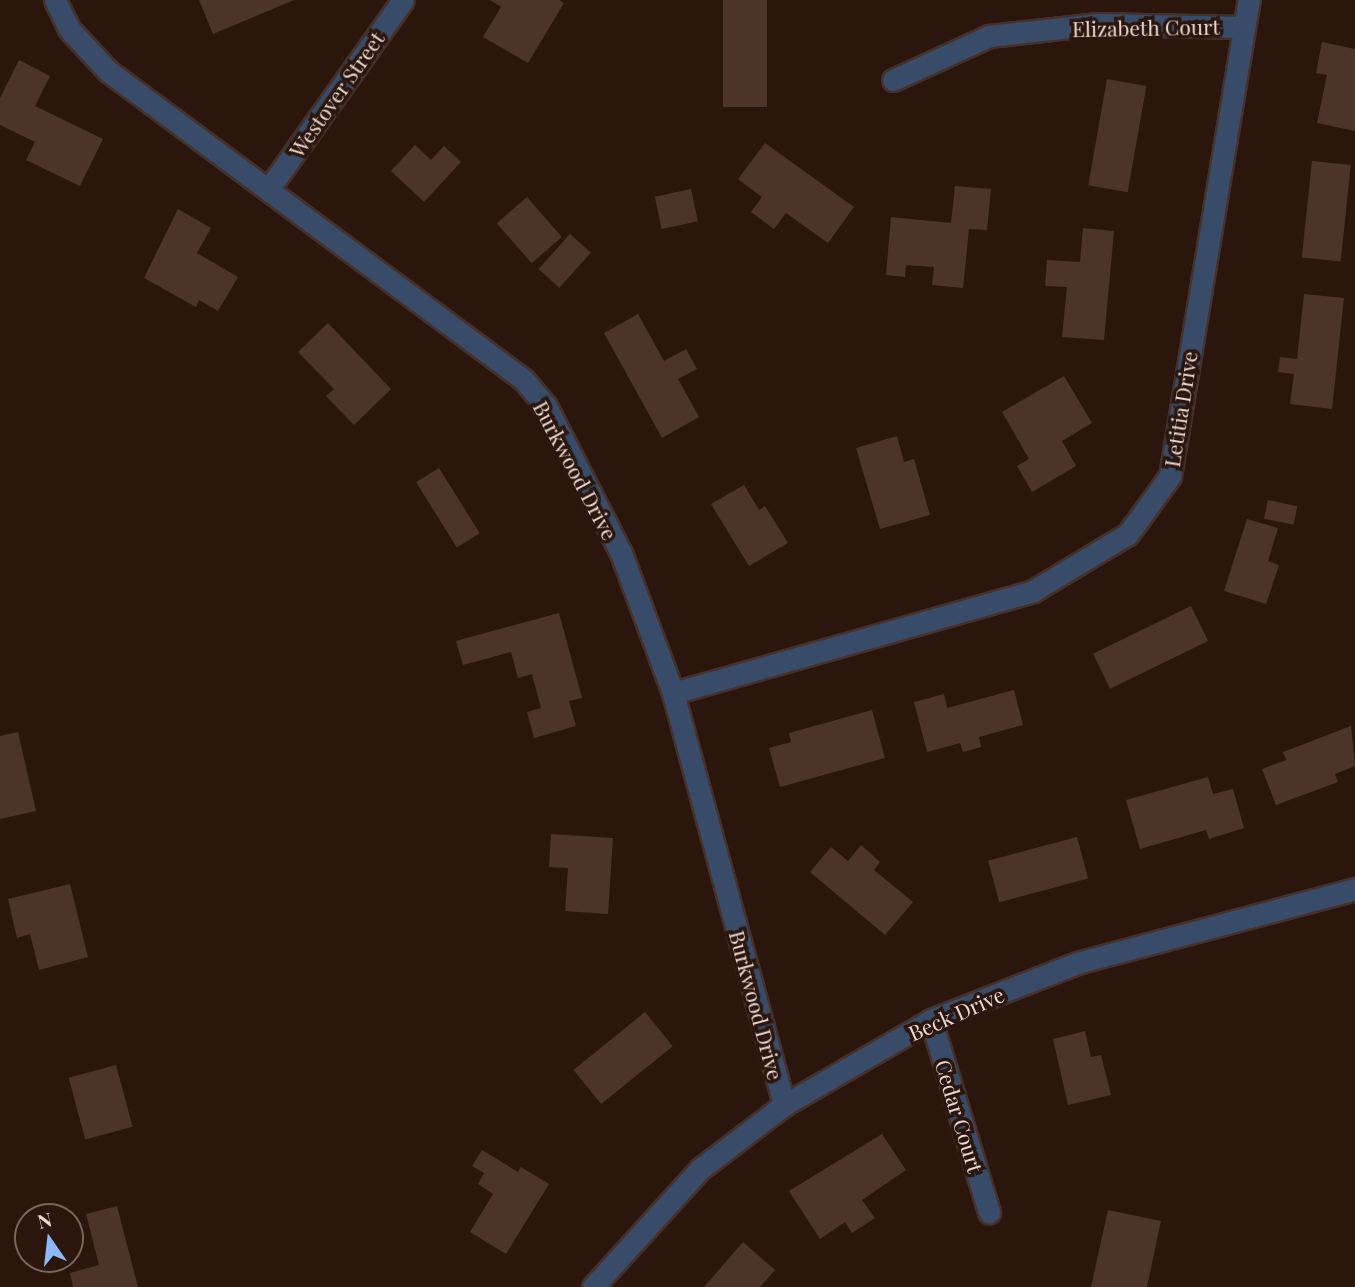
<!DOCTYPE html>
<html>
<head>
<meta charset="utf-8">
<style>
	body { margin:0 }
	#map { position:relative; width:1355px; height:1287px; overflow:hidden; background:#2b160e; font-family:"Playfair Display",serif }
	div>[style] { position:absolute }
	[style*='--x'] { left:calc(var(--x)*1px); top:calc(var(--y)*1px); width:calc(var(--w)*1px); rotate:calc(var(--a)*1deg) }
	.building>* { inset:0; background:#4c342b; transform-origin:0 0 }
	.roads { filter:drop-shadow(2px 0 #46312a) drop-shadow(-2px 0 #46312a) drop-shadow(0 2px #46312a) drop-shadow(0 -2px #46312a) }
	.minor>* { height:21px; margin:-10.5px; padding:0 10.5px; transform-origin:10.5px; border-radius:10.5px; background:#384c6a }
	span { translate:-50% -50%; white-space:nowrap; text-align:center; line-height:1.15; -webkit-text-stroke:7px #2b160e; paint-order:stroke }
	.street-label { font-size:21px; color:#e9d9d3 }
	.north { position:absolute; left:14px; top:1203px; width:70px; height:70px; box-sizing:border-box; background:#2b160e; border:2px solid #77645d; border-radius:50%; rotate:346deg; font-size:19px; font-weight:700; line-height:28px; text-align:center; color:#e9d9d3 }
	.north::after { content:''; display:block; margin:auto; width:24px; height:32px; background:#8cb9fc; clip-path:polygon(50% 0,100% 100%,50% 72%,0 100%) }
</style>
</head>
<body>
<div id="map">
	<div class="building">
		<i style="clip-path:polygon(199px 0,294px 0,213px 34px)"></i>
		<i style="clip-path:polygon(490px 0,559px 0,564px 3px,528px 63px,483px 37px,501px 7px)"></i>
		<i style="left:723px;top:0;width:44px;height:107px"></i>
		<i style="clip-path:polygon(1322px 42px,1355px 49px,1355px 131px,1317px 123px,1327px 75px,1316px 73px)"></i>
		<i style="clip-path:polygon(19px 60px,50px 76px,35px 106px,103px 139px,80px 186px,26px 160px,35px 142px,0 125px,0 98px)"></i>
		<i style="left:1107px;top:79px;width:40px;height:108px;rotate:10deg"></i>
		<i style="clip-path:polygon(765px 143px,854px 207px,828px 243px,786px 213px,774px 229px,751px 212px,762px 197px,738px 179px)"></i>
		<i style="clip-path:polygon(415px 145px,431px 160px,444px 146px,461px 162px,424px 202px,391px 171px)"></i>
		<i style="left:1312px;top:161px;width:39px;height:97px;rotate:6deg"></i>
		<i style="clip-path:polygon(955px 186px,991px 189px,987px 230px,969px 229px,963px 288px,932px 285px,934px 267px,906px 265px,905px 277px,886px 275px,891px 217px,951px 223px)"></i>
		<i style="left:691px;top:189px;width:33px;height:37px;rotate:78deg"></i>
		<i style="left:527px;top:197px;width:53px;height:40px;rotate:49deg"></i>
		<i style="clip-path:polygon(178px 209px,211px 228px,197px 253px,238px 277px,218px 311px,199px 300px,196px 307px,144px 278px)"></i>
		<i style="clip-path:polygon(1083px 228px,1114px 231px,1104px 340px,1062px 337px,1067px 287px,1045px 286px,1047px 260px,1080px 262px)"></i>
		<i style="left:570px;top:234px;width:28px;height:47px;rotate:42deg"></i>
		<i style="clip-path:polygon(1304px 294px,1344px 298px,1332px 409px,1290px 404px,1294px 374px,1278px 372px,1280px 357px,1297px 359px)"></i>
		<i style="clip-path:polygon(638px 314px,664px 361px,686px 349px,697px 369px,678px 379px,699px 417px,662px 438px,604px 333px)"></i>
		<i style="clip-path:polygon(328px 323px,391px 389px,354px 425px,326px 396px,334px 389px,298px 352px)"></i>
		<i style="clip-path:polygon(1064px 376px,1092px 423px,1062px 441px,1076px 466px,1032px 492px,1017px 466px,1029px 459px,1002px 412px)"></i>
		<i style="clip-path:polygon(897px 436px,904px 462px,914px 459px,930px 515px,880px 529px,856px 448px)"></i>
		<i style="left:439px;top:468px;width:77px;height:27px;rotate:58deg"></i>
		<i style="clip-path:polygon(744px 485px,759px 510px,765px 506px,788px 543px,749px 566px,711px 504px)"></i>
		<i style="left:1268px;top:500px;width:30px;height:19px;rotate:12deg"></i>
		<i style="clip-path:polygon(1247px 519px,1278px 528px,1268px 561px,1279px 565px,1266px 604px,1224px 591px)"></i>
		<i style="left:1191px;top:606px;width:39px;height:109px;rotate:64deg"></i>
		<i style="clip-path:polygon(559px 613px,582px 698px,569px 701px,576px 726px,534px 738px,527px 712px,541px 708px,532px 674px,518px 678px,511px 652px,463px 665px,456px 641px)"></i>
		<i style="clip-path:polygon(1014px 690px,1023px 725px,979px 737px,981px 747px,963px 752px,960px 743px,927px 752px,914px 702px,944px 694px,947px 708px)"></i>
		<i style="clip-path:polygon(872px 710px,885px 758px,780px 787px,769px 748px,791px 742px,789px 733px)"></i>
		<i style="clip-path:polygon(1351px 726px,1355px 766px,1335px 774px,1338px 782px,1276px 805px,1262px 769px,1286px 760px,1283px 752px)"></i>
		<i style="clip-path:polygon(18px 732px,36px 811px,0 819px,0 736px)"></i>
		<i style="clip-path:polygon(1208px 777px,1213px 794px,1233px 789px,1244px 828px,1209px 839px,1206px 830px,1140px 849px,1126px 800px)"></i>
		<i style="clip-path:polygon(551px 834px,613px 838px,608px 914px,565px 911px,568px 868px,549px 867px)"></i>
		<i style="left:1077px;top:837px;width:43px;height:92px;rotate:75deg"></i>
		<i style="clip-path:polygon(861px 845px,880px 862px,874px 870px,913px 902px,885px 935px,810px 872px,831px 847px,848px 861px)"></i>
		<i style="clip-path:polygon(70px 884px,88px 957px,39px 970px,30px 934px,17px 938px,8px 899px)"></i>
		<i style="left:645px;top:1012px;width:44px;height:92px;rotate:51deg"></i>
		<i style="clip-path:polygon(1085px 1031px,1091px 1057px,1101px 1055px,1111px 1095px,1068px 1105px,1053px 1039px)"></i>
		<i style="left:116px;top:1065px;width:64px;height:49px;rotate:75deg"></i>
		<i style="clip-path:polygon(882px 1134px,906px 1170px,862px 1200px,875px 1218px,852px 1233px,845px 1222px,820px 1239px,789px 1191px)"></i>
		<i style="clip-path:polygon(482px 1150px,518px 1172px,521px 1167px,549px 1184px,506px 1254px,470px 1232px,493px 1194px,478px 1184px,484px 1173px,472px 1166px)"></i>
		<i style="clip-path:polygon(117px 1206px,138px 1287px,73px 1287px,70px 1273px,99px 1265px,86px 1214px)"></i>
		<i style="clip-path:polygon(1108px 1210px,1161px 1221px,1147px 1287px,1091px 1287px)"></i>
		<i style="clip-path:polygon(743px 1242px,775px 1270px,760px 1287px,704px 1287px)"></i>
	</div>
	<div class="roads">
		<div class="minor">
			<i style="--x:55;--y:0;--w:32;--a:64"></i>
			<i style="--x:69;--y:29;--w:57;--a:47.1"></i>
			<i style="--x:108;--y:71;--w:518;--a:36.6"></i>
			<i style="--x:524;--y:380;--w:34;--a:50"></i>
			<i style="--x:546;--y:406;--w:165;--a:63"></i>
			<i style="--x:621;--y:553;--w:149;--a:69.6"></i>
			<i style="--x:673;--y:693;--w:427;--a:74.9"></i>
			<i style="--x:893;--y:80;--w:106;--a:-24.6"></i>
			<i style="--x:989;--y:36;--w:110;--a:-6.3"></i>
			<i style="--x:1098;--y:24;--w:144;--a:1.2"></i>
			<i style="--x:270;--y:187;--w:229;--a:-54.6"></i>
			<i style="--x:673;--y:693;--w:374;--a:-15.8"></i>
			<i style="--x:1033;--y:591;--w:111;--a:-31"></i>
			<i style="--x:1128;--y:534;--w:72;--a:-54.1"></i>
			<i style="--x:1170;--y:476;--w:483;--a:-80.6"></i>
			<i style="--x:931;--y:1020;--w:201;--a:73.2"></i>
			<i style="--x:593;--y:1287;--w:159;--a:-47.8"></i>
			<i style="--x:700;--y:1169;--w:106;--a:-37.3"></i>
			<i style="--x:784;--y:1105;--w:170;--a:-30"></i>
			<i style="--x:931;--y:1020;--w:157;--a:-21.3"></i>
			<i style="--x:1077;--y:963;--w:288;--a:-14.9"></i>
		</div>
	</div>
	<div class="street-label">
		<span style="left:1146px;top:27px;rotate:-1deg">Elizabeth Court</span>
		<span style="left:336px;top:94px;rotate:-55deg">Westover Street</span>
		<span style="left:1180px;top:409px;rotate:-81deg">Letitia Drive</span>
		<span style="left:576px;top:470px;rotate:62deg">Burkwood Drive</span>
		<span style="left:757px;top:1005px;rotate:75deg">Burkwood Drive</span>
		<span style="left:956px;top:1013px;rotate:-24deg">Beck Drive</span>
		<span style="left:960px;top:1116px;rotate:73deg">Cedar Court</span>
	</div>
	<div class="north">N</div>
</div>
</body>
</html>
